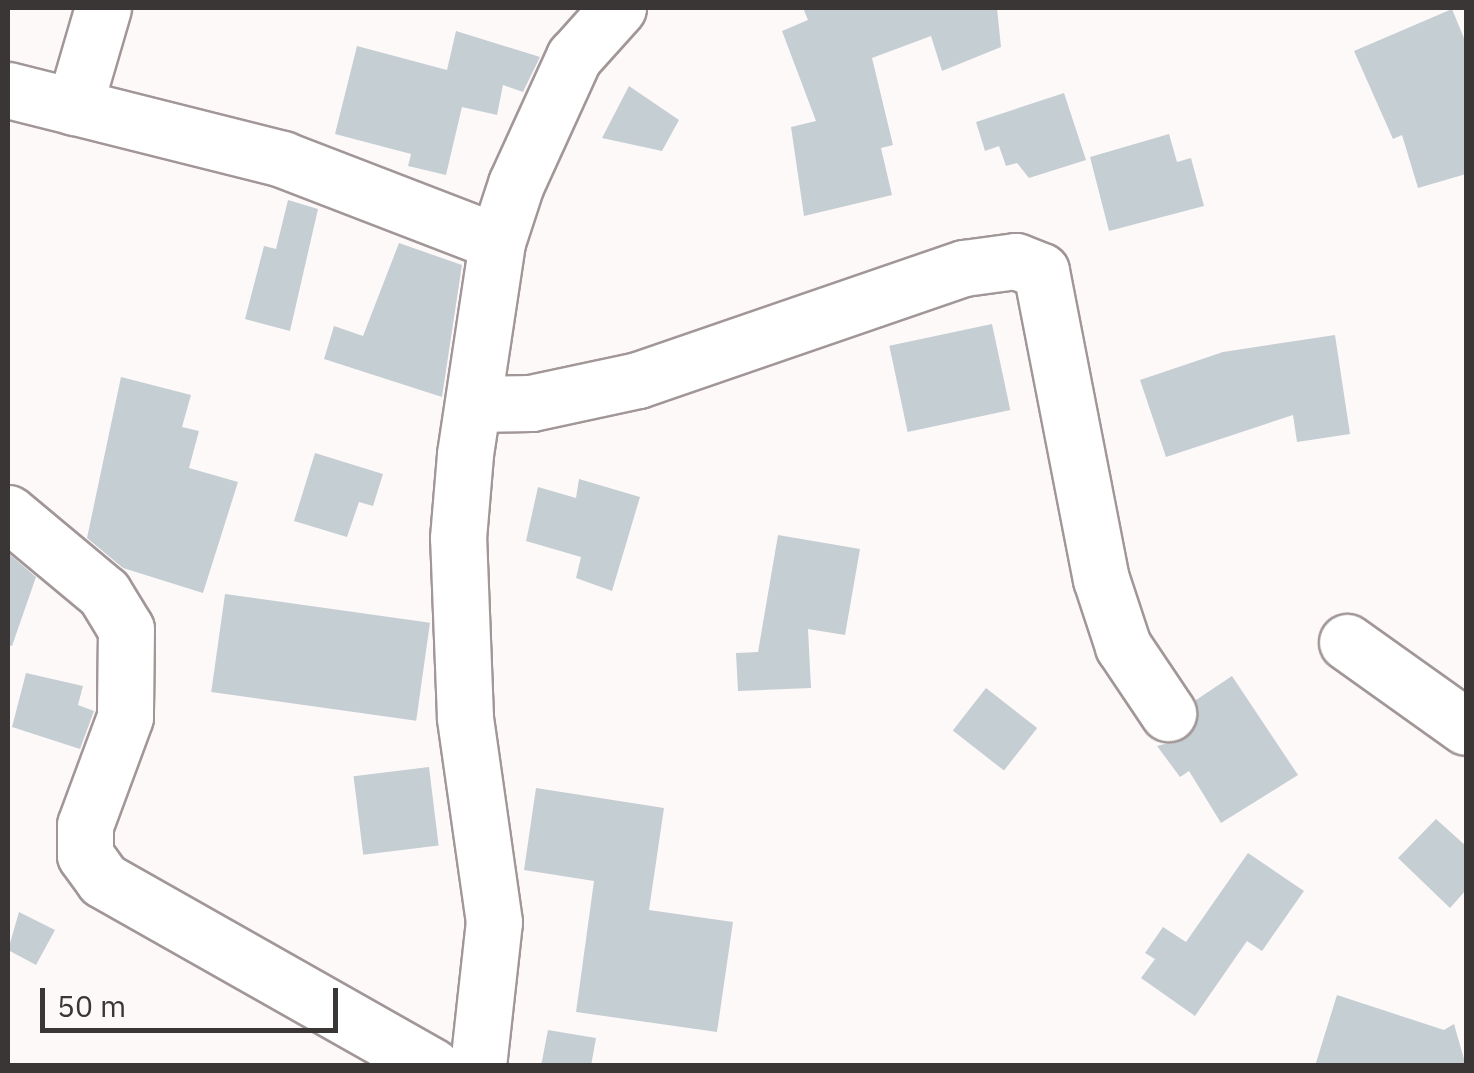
<!DOCTYPE html>
<html>
<head>
<meta charset="utf-8">
<style>
	body { margin:0 }
	#map { position:relative; width:1474px; height:1073px; overflow:hidden; background:#fef9f9; font-family:"IBM Plex Sans",sans-serif }
	div>[style] { position:absolute }
	[style*='--x'] { left:calc(var(--x)*1px); top:calc(var(--y)*1px); width:calc(var(--w)*1px); rotate:calc(var(--a)*1deg) }
	.building>* { inset:0; background:#c5ced3; transform-origin:0 0 }
	.roads { filter:drop-shadow(2px 0 #a29798) drop-shadow(-2px 0 #a29798) drop-shadow(0 2px #a29798) drop-shadow(0 -2px #a29798) }
	.minor>* { height:55px; margin:-27.5px; padding:0 27.5px; transform-origin:27.5px; border-radius:27.5px; background:#fff }
	span { translate:-50% -50%; white-space:nowrap; text-align:center; line-height:1.15; -webkit-text-stroke:8px #fef9f9; paint-order:stroke }
	.frame { position:absolute; inset:0; border:10px solid #3a3636; pointer-events:none }
	.scale { position:absolute; left:40px; top:988px; width:298px; height:45px; box-sizing:border-box; border:5px solid #3a3636; border-top:0; padding-left:12px; font-size:30px; line-height:35px; white-space:nowrap; color:#3a3636; -webkit-text-stroke:8px #fef9f9; paint-order:stroke }
</style>
</head>
<body>
<div id="map">
	<div class="building">
		<i style="clip-path:polygon(803px 8px,997px 8px,1001px 47px,942px 71px,931px 36px,872px 58px,893px 145px,881px 148px,892px 195px,804px 216px,791px 127px,816px 121px,782px 31px,808px 20px)"></i>
		<i style="clip-path:polygon(1452px 9px,1466px 43px,1466px 174px,1418px 188px,1402px 135px,1393px 139px,1354px 51px)"></i>
		<i style="clip-path:polygon(456px 31px,540px 57px,523px 92px,503px 85px,497px 115px,462px 107px,446px 175px,408px 166px,411px 154px,335px 134px,357px 46px,447px 70px)"></i>
		<i style="clip-path:polygon(629px 86px,679px 120px,662px 151px,602px 138px)"></i>
		<i style="clip-path:polygon(1064px 93px,1086px 160px,1029px 178px,1017px 163px,1006px 166px,999px 146px,985px 151px,976px 122px)"></i>
		<i style="clip-path:polygon(1169px 134px,1177px 162px,1191px 158px,1204px 206px,1109px 231px,1090px 157px)"></i>
		<i style="clip-path:polygon(288px 200px,318px 209px,290px 331px,245px 319px,264px 246px,276px 249px)"></i>
		<i style="clip-path:polygon(399px 243px,462px 265px,442px 397px,324px 359px,334px 326px,363px 336px)"></i>
		<i style="left:992px;top:324px;width:88px;height:105px;rotate:78deg"></i>
		<i style="clip-path:polygon(1335px 335px,1350px 434px,1297px 442px,1293px 415px,1166px 457px,1140px 380px,1223px 352px)"></i>
		<i style="clip-path:polygon(121px 377px,191px 395px,182px 427px,199px 431px,189px 468px,238px 482px,203px 593px,123px 568px,87px 538px)"></i>
		<i style="clip-path:polygon(315px 453px,383px 474px,373px 506px,359px 502px,347px 537px,294px 521px)"></i>
		<i style="clip-path:polygon(579px 479px,640px 497px,612px 591px,576px 578px,581px 557px,526px 541px,538px 487px,576px 498px)"></i>
		<i style="clip-path:polygon(778px 535px,860px 549px,845px 635px,808px 629px,811px 688px,738px 691px,736px 653px,758px 652px)"></i>
		<i style="clip-path:polygon(8px 553px,36px 577px,12px 646px,8px 645px)"></i>
		<i style="left:225px;top:594px;width:207px;height:99px;rotate:8deg"></i>
		<i style="clip-path:polygon(26px 673px,83px 686px,78px 705px,94px 711px,80px 749px,12px 727px)"></i>
		<i style="clip-path:polygon(1232px 676px,1298px 775px,1221px 823px,1189px 771px,1180px 777px,1157px 746px,1186px 738px,1196px 700px)"></i>
		<i style="left:986px;top:688px;width:65px;height:54px;rotate:38deg"></i>
		<i style="left:429px;top:767px;width:79px;height:76px;rotate:83deg"></i>
		<i style="clip-path:polygon(536px 788px,664px 808px,649px 910px,733px 922px,717px 1032px,576px 1012px,594px 881px,524px 870px)"></i>
		<i style="clip-path:polygon(1436px 819px,1466px 846px,1466px 890px,1450px 908px,1398px 858px)"></i>
		<i style="clip-path:polygon(1248px 853px,1304px 891px,1262px 951px,1247px 941px,1195px 1016px,1141px 978px,1155px 959px,1145px 953px,1163px 927px,1186px 942px)"></i>
		<i style="clip-path:polygon(19px 912px,55px 930px,36px 965px,8px 950px)"></i>
		<i style="clip-path:polygon(1337px 995px,1444px 1030px,1454px 1024px,1466px 1066px,1315px 1066px)"></i>
		<i style="clip-path:polygon(548px 1030px,596px 1038px,591px 1066px,541px 1066px)"></i>
	</div>
	<div class="roads">
		<div class="minor">
			<i style="--x:8;--y:90;--w:283;--a:14.1"></i>
			<i style="--x:282;--y:159;--w:230;--a:21.1"></i>
			<i style="--x:74;--y:107;--w:103;--a:-73.7"></i>
			<i style="--x:473;--y:404;--w:58;--a:-1"></i>
			<i style="--x:531;--y:403;--w:109;--a:-12.1"></i>
			<i style="--x:638;--y:380;--w:345;--a:-19"></i>
			<i style="--x:964;--y:268;--w:52;--a:-7.7"></i>
			<i style="--x:1016;--y:261;--w:27;--a:22"></i>
			<i style="--x:1041;--y:271;--w:314;--a:79"></i>
			<i style="--x:1101;--y:579;--w:71;--a:71.8"></i>
			<i style="--x:1123;--y:646;--w:81;--a:56.1"></i>
			<i style="--x:8;--y:513;--w:125;--a:39.8"></i>
			<i style="--x:104;--y:593;--w:42;--a:58.6"></i>
			<i style="--x:126;--y:629;--w:88;--a:90.7"></i>
			<i style="--x:125;--y:717;--w:115;--a:110.3"></i>
			<i style="--x:85;--y:825;--w:30;--a:90"></i>
			<i style="--x:85;--y:855;--w:31;--a:54"></i>
			<i style="--x:103;--y:880;--w:378;--a:29.5"></i>
			<i style="--x:1347;--y:642;--w:146;--a:35.5"></i>
			<i style="--x:478;--y:1066;--w:145;--a:-83.7"></i>
			<i style="--x:494;--y:922;--w:207;--a:-98.1"></i>
			<i style="--x:465;--y:717;--w:179;--a:-92.2"></i>
			<i style="--x:458;--y:538;--w:84;--a:-85.2"></i>
			<i style="--x:465;--y:454;--w:214;--a:-81.4"></i>
			<i style="--x:497;--y:242;--w:61;--a:-71.9"></i>
			<i style="--x:516;--y:184;--w:140;--a:-65.5"></i>
			<i style="--x:574;--y:57;--w:66;--a:-48.1"></i>
		</div>
	</div>
	<div class="frame"></div>
	<div class="scale">50 m</div>
</div>
</body>
</html>
